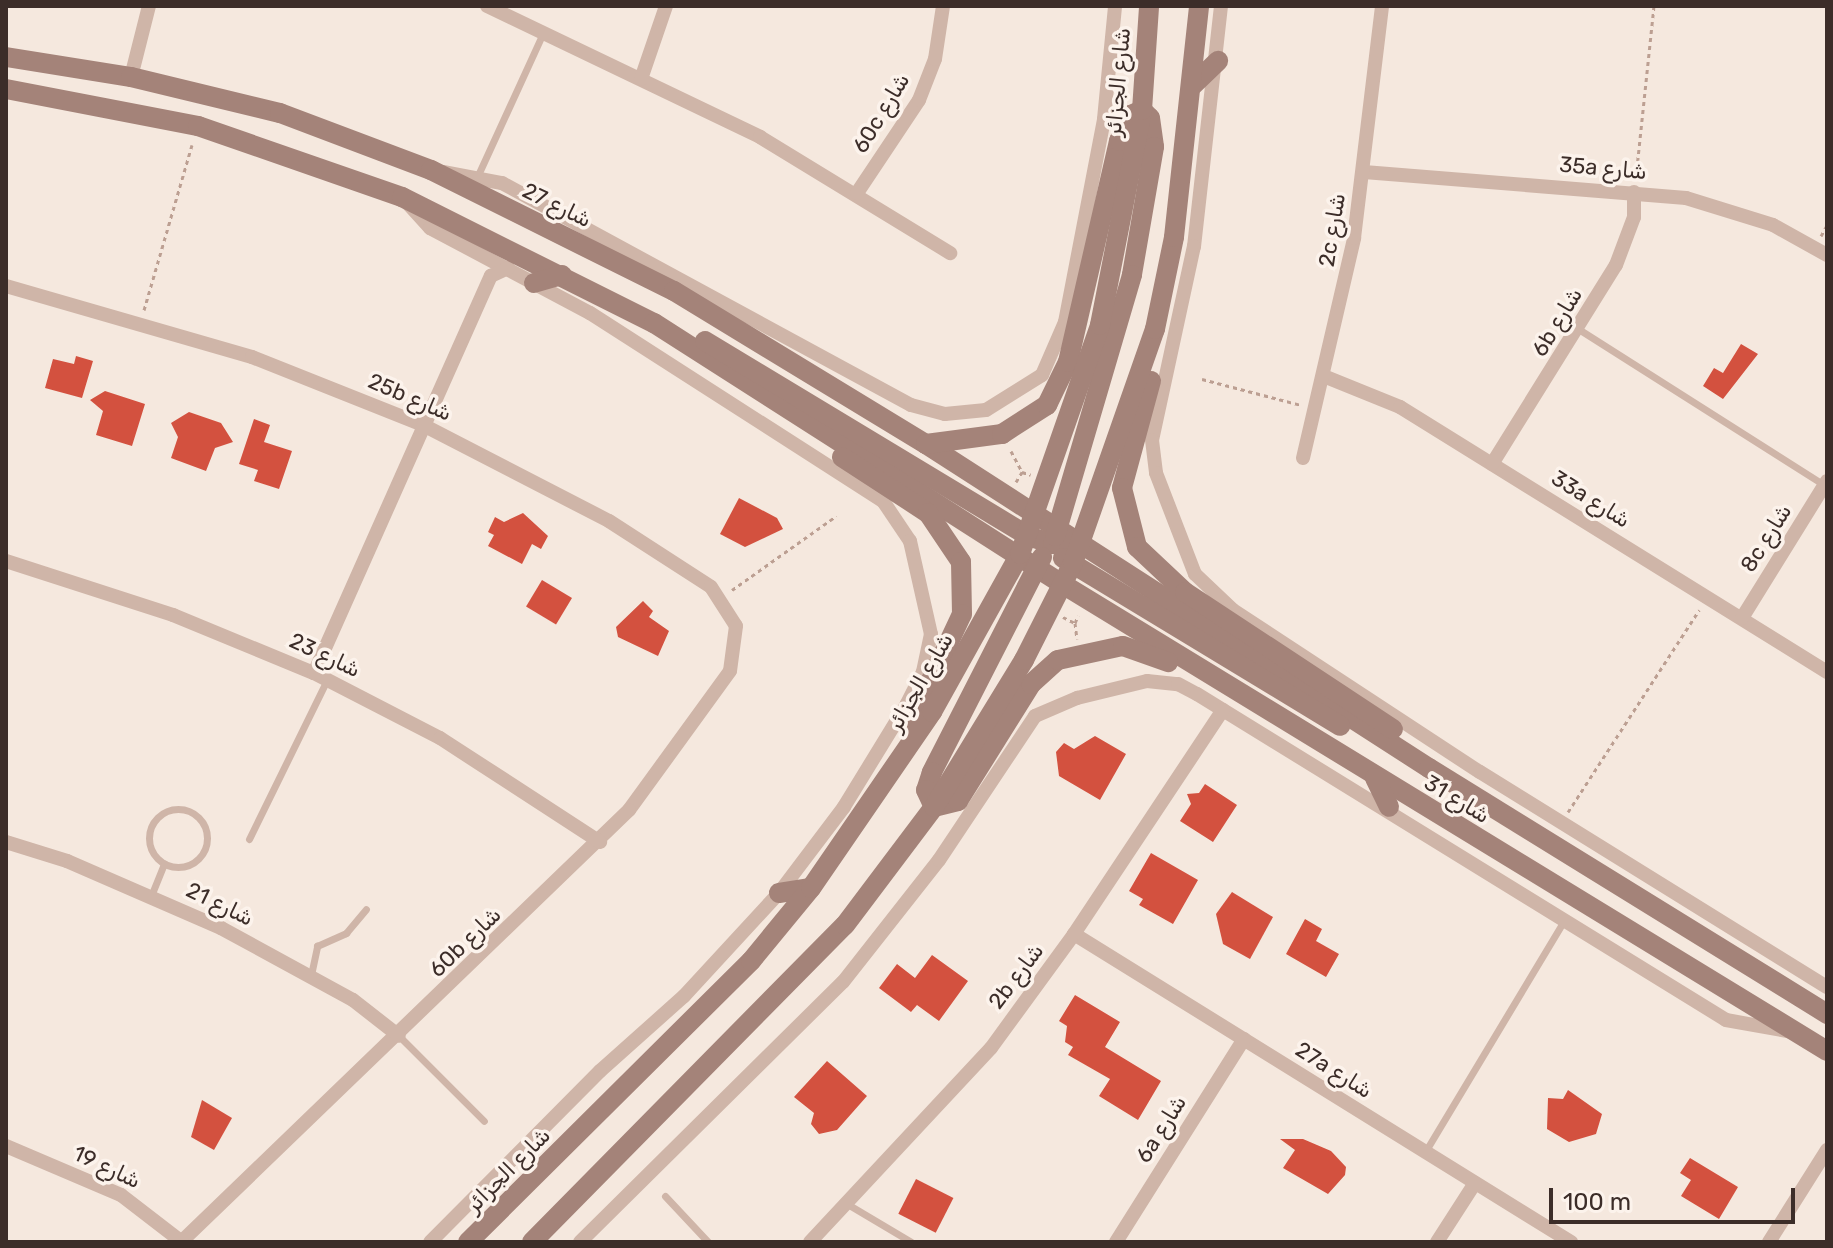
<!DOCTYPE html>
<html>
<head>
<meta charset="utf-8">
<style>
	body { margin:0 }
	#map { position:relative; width:1833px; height:1248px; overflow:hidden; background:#f5e8de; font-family:Rubik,"Noto Naskh Arabic",sans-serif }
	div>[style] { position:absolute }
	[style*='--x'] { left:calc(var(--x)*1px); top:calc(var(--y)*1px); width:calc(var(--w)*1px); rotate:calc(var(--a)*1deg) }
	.building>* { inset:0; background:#d3513f; transform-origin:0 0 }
	.path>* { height:3px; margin-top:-1.5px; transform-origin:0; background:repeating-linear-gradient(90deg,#bc9f92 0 4px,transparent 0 8px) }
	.lane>* { height:7px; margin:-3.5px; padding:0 3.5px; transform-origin:3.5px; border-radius:3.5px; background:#cfb5a8 }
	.lane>.ring { margin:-3.5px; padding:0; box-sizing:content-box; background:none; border:7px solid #cfb5a8; border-radius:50% }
	.street>* { height:14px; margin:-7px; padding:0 7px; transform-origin:7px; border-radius:7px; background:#cfb5a8 }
	.secondary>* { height:20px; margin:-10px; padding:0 10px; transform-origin:10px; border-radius:10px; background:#a48379 }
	span { translate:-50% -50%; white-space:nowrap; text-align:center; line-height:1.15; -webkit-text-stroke:7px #fcf3ec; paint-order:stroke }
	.street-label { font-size:22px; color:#3c2d29 }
	.frame { position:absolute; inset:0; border:8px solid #3c2d29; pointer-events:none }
	.scale { position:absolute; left:1549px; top:1188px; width:246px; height:36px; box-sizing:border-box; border:4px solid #3c2d29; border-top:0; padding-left:10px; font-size:24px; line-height:28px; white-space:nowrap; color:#3c2d29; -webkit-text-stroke:6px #fcf3ec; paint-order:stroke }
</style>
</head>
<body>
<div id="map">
	<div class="building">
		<i style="clip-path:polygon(1741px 344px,1758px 354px,1723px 399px,1703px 386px,1714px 368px,1723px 373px)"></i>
		<i style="clip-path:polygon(76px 356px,93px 361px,82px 398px,45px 388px,53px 359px,74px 364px)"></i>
		<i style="clip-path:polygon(105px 391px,145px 404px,132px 446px,96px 435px,103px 411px,90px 400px)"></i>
		<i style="clip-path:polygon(189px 412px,221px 423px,233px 442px,215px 448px,206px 471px,171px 458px,178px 437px,171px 423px)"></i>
		<i style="clip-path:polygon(254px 419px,270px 425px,264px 442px,292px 451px,279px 489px,254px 481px,258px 470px,239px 464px)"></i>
		<i style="clip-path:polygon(739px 498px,777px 518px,783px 529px,745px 547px,720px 534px)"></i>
		<i style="clip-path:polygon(523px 513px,548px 536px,541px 549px,532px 544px,522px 564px,488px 546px,494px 535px,488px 532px,495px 517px,504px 522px)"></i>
		<i style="left:542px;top:580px;width:35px;height:31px;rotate:31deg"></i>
		<i style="clip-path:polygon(643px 601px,653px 611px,649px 617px,669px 631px,658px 656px,618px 637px,616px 627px)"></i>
		<i style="clip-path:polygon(1095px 736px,1126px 754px,1100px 800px,1059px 776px,1056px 752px,1064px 743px,1074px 749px)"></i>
		<i style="clip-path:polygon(1205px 784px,1237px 805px,1213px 842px,1180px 821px,1191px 804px,1187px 794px,1199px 793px)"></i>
		<i style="clip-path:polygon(1151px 853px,1198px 880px,1173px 924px,1139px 905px,1143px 899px,1129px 891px)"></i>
		<i style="clip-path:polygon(1232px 892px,1273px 917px,1250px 959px,1223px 944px,1216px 914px)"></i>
		<i style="clip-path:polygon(1305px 919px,1322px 929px,1316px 941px,1339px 954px,1326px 977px,1286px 954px)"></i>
		<i style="clip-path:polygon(932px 955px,968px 981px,939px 1021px,917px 1005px,911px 1012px,879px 988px,897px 964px,915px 978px)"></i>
		<i style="clip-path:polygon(1075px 995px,1120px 1022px,1105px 1047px,1161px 1081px,1138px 1120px,1099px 1096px,1110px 1079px,1068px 1055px,1073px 1047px,1065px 1042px,1067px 1026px,1059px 1021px)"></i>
		<i style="clip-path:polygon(827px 1061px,867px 1096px,837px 1130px,819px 1134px,811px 1124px,814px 1113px,794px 1097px)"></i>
		<i style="clip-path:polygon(1568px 1090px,1602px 1114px,1596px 1134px,1569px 1142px,1547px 1129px,1548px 1098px,1563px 1099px)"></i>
		<i style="clip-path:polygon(202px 1100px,232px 1118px,214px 1150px,191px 1137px)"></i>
		<i style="clip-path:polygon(1280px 1139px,1303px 1139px,1331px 1151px,1346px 1167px,1345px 1175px,1328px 1194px,1283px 1168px,1295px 1150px)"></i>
		<i style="clip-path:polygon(1690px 1158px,1738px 1187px,1719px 1219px,1681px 1196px,1691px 1180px,1680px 1173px)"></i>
		<i style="left:916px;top:1179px;width:42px;height:39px;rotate:27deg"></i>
	</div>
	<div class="path">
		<i style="--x:1636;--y:177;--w:172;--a:-84"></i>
		<i style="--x:1821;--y:236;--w:13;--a:-61"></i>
		<i style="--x:144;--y:310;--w:172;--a:-73.8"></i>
		<i style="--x:1202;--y:379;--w:102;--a:14.7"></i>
		<i style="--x:1011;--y:451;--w:24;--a:62"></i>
		<i style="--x:1016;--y:482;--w:12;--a:-59"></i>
		<i style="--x:1022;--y:472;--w:9;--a:18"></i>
		<i style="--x:732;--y:590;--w:128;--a:-35.4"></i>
		<i style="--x:1063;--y:617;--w:13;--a:27"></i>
		<i style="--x:1075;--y:623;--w:8;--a:-67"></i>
		<i style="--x:1075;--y:623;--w:16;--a:83"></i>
		<i style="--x:1568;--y:812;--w:241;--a:-57"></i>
	</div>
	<div class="lane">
		<i style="--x:478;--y:175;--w:156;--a:-65.4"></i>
		<i style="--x:1580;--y:330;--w:289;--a:32.4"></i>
		<i class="ring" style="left:149px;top:809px;width:51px;height:51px"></i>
		<i style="--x:249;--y:839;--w:177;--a:-63.9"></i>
		<i style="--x:151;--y:896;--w:35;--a:-68"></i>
		<i style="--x:311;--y:975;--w:30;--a:-78"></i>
		<i style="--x:317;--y:946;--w:32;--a:-24"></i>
		<i style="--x:346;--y:933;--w:31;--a:-50"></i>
		<i style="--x:399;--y:1036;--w:120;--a:45"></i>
		<i style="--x:1425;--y:1152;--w:270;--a:-59"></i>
		<i style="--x:665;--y:1196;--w:63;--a:46.9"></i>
		<i style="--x:849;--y:1205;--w:72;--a:30.8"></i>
	</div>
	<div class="street">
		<i style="--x:487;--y:6;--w:303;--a:25.6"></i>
		<i style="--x:760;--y:137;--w:223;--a:31.4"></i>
		<i style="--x:1221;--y:6;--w:242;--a:96.4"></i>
		<i style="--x:1194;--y:246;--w:198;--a:102.2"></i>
		<i style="--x:1152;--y:440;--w:33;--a:83"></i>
		<i style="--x:1156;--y:473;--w:108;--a:68.9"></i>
		<i style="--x:1195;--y:574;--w:52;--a:43.5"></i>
		<i style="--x:1233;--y:610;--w:295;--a:33.3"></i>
		<i style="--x:1480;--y:772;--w:408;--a:31.8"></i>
		<i style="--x:131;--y:77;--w:73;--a:-75.8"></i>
		<i style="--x:641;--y:79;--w:77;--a:-71.1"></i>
		<i style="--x:443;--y:172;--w:60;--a:10.6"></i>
		<i style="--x:502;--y:183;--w:465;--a:28.5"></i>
		<i style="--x:911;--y:405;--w:35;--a:15"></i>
		<i style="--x:945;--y:414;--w:41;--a:-5.6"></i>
		<i style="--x:986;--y:410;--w:66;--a:-32"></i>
		<i style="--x:1042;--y:375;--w:58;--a:-66.5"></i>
		<i style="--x:1065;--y:322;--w:207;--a:-79.1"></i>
		<i style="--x:1104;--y:119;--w:114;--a:-84.4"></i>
		<i style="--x:1364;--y:172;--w:323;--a:4.6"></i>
		<i style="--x:1686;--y:198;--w:91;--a:17.2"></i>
		<i style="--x:1773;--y:225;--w:62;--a:29.1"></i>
		<i style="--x:857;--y:193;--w:112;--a:-56.3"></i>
		<i style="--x:919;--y:100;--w:44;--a:-68.7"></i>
		<i style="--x:935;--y:59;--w:54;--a:-81.4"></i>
		<i style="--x:402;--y:197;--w:42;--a:47.9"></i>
		<i style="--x:430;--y:228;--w:181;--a:28"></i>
		<i style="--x:590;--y:313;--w:348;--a:32.7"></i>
		<i style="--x:883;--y:501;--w:48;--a:56"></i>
		<i style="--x:910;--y:541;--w:95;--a:77.3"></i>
		<i style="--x:931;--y:634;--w:39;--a:102"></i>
		<i style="--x:923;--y:672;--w:36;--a:117"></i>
		<i style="--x:907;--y:704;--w:121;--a:121.5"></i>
		<i style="--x:844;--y:807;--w:108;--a:127.1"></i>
		<i style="--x:779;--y:893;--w:140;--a:132.7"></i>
		<i style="--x:684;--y:996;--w:113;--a:138.2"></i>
		<i style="--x:600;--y:1071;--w:241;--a:134.8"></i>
		<i style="--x:6;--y:286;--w:256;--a:16.1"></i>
		<i style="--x:252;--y:357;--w:184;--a:21.7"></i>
		<i style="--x:423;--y:425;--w:209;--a:27.3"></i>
		<i style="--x:609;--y:521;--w:121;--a:32.9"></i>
		<i style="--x:711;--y:587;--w:46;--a:57.3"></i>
		<i style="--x:736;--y:626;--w:45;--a:97.6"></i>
		<i style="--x:730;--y:671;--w:172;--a:126"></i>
		<i style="--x:629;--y:810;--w:622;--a:136.04"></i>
		<i style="--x:1326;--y:377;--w:80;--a:22.1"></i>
		<i style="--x:1400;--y:407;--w:503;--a:31.82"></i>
		<i style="--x:1303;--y:458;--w:226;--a:-76.9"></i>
		<i style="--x:1354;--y:238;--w:234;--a:-83.1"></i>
		<i style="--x:1492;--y:464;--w:234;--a:-58.1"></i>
		<i style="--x:1616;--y:265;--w:51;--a:-69.4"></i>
		<i style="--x:1634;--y:217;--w:25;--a:-90"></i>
		<i style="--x:6;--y:561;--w:176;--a:17.9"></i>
		<i style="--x:173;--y:615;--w:152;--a:22.4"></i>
		<i style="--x:314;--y:673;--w:142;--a:27.3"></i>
		<i style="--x:440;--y:738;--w:191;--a:33"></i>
		<i style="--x:1742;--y:618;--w:161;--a:-58.2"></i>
		<i style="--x:314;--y:673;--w:435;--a:-66"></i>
		<i style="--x:491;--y:276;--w:19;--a:-25"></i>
		<i style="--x:6;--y:842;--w:64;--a:17.3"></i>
		<i style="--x:67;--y:861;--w:168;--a:23.5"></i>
		<i style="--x:221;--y:928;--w:150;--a:28.6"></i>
		<i style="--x:353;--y:1000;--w:58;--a:38"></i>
		<i style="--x:1074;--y:934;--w:585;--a:31.79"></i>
		<i style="--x:6;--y:1146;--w:125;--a:23.1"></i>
		<i style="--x:121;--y:1195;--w:77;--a:37.6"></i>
		<i style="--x:580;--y:1242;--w:370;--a:-44.7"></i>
		<i style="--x:843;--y:982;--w:155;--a:-51.8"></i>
		<i style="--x:939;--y:860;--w:173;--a:-56.3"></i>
		<i style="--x:1035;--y:716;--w:46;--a:-23.2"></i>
		<i style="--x:1077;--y:698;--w:72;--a:-13.7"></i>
		<i style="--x:1147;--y:681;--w:31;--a:6"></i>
		<i style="--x:1178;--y:684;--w:21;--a:28"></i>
		<i style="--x:1197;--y:694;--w:621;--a:31.64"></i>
		<i style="--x:1726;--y:1020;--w:68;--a:10.2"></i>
		<i style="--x:810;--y:1242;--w:265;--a:-47"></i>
		<i style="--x:991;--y:1048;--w:141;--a:-53.9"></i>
		<i style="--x:1074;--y:934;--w:269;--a:-56.4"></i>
		<i style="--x:1116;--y:1242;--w:240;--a:-57.8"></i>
		<i style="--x:1437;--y:1242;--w:70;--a:-57.2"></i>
		<i style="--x:1769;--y:1242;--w:109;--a:-57.8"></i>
	</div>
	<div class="secondary">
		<i style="--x:6;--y:57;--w:127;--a:9.1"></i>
		<i style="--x:131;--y:77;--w:153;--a:13.6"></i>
		<i style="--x:280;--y:113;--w:161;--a:20.7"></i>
		<i style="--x:431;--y:170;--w:271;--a:26.5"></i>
		<i style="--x:674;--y:291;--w:295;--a:31.3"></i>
		<i style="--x:926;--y:444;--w:598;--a:32.79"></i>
		<i style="--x:1429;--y:768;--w:468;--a:31.7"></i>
		<i style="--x:1193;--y:85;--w:35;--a:-44"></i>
		<i style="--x:6;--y:89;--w:196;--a:10.9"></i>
		<i style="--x:198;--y:126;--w:216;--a:19.2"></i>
		<i style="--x:402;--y:197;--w:282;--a:26.6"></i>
		<i style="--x:654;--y:323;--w:487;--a:32.6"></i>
		<i style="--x:1064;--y:585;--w:894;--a:31.41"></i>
		<i style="--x:534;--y:283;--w:29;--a:-16"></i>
		<i style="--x:705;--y:341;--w:377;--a:31.1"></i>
		<i style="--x:1028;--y:536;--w:26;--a:18"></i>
		<i style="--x:1053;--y:544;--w:28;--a:-4"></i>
		<i style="--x:1151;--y:381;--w:111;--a:105.2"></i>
		<i style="--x:1122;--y:488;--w:61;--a:75.7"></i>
		<i style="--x:1137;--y:547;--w:66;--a:43.2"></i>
		<i style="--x:1185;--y:592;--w:249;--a:33.4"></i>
		<i style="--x:926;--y:444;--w:77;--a:-7.5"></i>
		<i style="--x:1002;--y:434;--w:54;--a:-32.8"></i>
		<i style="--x:1047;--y:405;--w:48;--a:-64"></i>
		<i style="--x:1068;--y:362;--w:227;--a:-77"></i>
		<i style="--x:1119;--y:141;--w:29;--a:-65"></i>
		<i style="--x:1131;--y:115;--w:12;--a:-24"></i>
		<i style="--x:1142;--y:110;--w:11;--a:45"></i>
		<i style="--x:1150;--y:118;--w:29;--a:82"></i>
		<i style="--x:1154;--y:147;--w:130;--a:99.8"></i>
		<i style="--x:1132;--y:275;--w:272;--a:106.4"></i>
		<i style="--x:842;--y:457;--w:103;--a:33.1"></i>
		<i style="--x:928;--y:513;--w:59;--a:56"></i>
		<i style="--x:961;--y:562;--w:52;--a:88.9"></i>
		<i style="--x:962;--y:614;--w:125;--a:115.1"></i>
		<i style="--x:1042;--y:557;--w:242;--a:117.1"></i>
		<i style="--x:932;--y:772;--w:19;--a:108"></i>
		<i style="--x:926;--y:790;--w:19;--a:65"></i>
		<i style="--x:934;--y:807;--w:25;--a:-14"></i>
		<i style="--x:958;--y:801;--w:138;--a:-58"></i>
		<i style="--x:1031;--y:684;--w:36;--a:-42"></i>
		<i style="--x:1058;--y:660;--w:66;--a:-12.2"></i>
		<i style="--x:1123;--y:646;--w:48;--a:19.6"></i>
		<i style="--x:1063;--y:558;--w:324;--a:31.2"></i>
		<i style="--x:1375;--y:778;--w:32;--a:64"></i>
		<i style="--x:779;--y:893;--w:32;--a:-9"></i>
		<i style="--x:468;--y:1242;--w:399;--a:-44.8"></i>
		<i style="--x:751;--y:961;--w:94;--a:-50.6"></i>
		<i style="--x:811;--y:888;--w:214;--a:-55.5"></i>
		<i style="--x:932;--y:712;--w:181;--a:-60.9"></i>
		<i style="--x:1020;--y:554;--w:243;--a:-70.7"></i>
		<i style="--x:1100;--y:325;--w:219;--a:-78.9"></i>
		<i style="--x:1142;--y:110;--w:104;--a:-86.1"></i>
		<i style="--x:532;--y:1242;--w:445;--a:-45.4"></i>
		<i style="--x:845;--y:925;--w:148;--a:-53"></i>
		<i style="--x:934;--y:807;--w:172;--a:-58.5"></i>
		<i style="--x:1024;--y:660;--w:109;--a:-63.2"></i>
		<i style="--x:1073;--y:563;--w:248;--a:-70.7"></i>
		<i style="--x:1155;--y:329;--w:94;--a:-78.3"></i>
		<i style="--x:1174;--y:237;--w:232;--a:-83.8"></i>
	</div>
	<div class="street-label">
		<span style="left:1118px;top:82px;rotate:-85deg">شارع الجزائر</span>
		<span style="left:881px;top:113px;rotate:-59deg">60c شارع</span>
		<span style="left:1603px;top:168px;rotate:5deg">35a شارع</span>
		<span style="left:557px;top:205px;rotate:26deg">شارع 27</span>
		<span style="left:1332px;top:230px;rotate:-81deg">2c شارع</span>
		<span style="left:1557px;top:322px;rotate:-59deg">6b شارع</span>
		<span style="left:410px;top:397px;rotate:23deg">25b شارع</span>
		<span style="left:1591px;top:499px;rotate:32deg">33a شارع</span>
		<span style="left:1766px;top:538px;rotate:-58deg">8c شارع</span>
		<span style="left:325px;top:655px;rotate:25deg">شارع 23</span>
		<span style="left:920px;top:682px;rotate:-60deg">شارع الجزائر</span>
		<span style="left:1457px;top:799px;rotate:31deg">شارع 31</span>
		<span style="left:220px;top:904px;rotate:26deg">شارع 21</span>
		<span style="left:465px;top:942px;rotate:-44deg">60b شارع</span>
		<span style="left:1016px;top:976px;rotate:-53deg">2b شارع</span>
		<span style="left:1334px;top:1070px;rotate:32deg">27a شارع</span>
		<span style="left:1161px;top:1129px;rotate:-58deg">6a شارع</span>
		<span style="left:107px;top:1167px;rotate:25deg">شارع 19</span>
		<span style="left:508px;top:1170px;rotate:-45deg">شارع الجزائر</span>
	</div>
	<div class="frame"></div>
	<div class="scale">100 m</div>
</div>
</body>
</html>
